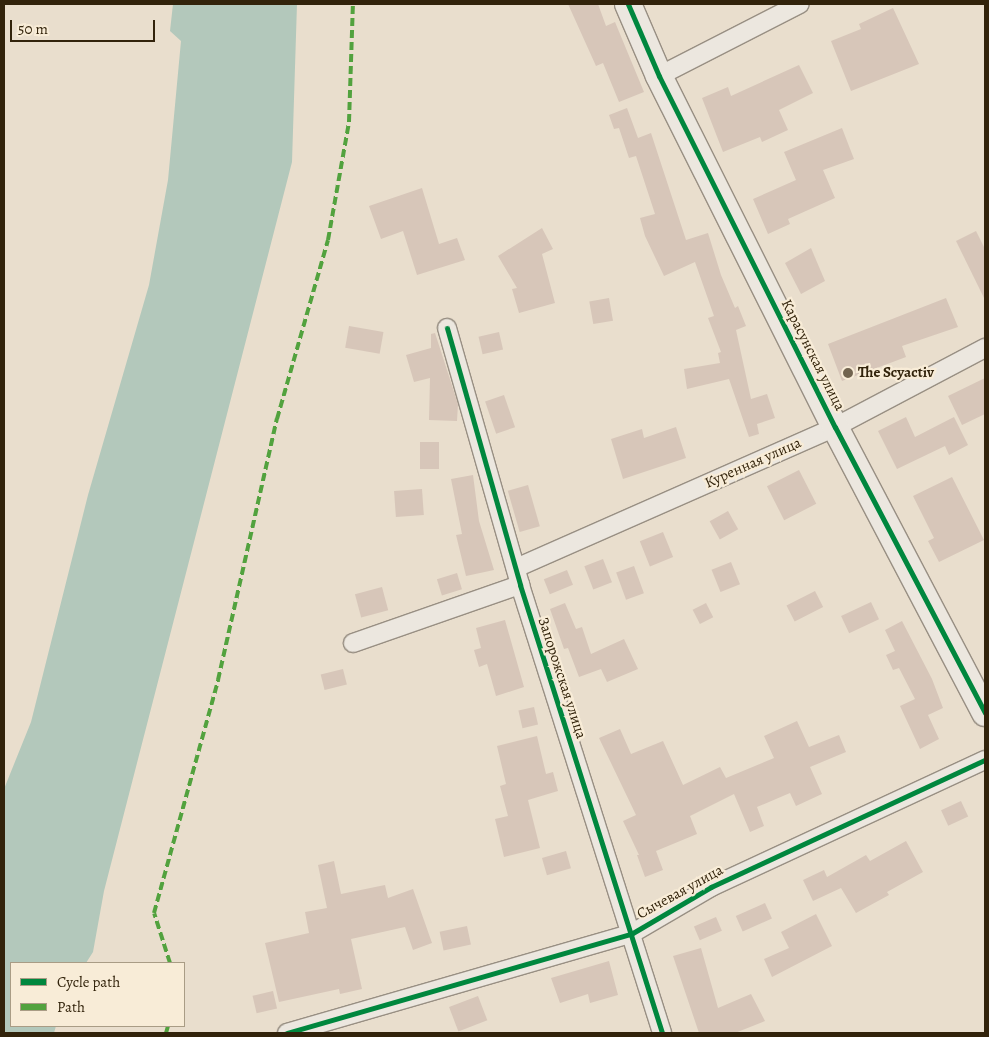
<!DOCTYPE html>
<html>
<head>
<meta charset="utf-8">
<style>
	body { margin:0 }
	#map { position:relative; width:989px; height:1037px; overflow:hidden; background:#e9decd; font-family:Alegreya,serif }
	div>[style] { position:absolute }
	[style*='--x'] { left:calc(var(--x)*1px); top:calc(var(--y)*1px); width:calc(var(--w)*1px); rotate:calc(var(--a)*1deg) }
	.water>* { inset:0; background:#b3c8bb }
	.building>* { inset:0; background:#d7c6b9; transform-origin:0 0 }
	.roads { filter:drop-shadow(1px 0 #988f83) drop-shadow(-1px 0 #988f83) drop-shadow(0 1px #988f83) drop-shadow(0 -1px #988f83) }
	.street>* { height:18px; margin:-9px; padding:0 9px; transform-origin:9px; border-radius:9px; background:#ece7df }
	.secondary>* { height:26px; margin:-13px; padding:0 13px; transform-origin:13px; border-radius:13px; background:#ece7df }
	.quiet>* { height:4px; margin-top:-2px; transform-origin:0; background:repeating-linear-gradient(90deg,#52a23e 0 8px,transparent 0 12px) }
	.cycleway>* { height:5px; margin:-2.5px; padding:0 2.5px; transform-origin:2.5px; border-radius:2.5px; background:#00873e }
	.dots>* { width:14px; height:14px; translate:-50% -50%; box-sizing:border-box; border:2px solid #f8ecd7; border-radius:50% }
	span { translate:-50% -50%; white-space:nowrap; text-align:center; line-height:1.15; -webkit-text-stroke:4.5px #f8ecd7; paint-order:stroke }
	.street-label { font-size:15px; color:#32230b }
	.poi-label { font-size:15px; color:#32230b; font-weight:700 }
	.left { translate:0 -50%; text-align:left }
	.frame { position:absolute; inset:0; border:5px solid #32230b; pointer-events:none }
	.legend { position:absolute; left:10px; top:962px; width:175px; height:65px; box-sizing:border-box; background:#f8ecd7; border:1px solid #a99c85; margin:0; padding:6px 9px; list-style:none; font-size:15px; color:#32230b }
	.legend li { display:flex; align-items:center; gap:10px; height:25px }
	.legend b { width:25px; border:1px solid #a99c85 }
	.scale { position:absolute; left:10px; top:20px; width:145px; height:22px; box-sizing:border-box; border:2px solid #32230b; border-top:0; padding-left:6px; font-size:15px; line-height:18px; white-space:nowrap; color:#32230b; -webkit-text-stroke:4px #f8ecd7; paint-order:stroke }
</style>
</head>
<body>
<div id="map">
	<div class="water">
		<i style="clip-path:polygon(173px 4px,297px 4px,292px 162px,104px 891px,93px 952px,86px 963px,11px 963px,11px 1026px,56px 1026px,54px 1033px,4px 1033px,4px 789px,31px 722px,88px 495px,149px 285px,168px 180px,181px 41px,170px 31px)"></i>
	</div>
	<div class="building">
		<i style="clip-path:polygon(568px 4px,598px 4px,606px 26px,615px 22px,644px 92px,619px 102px,603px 63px,596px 66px)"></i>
		<i style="clip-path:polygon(893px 8px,919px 64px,851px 91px,831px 41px,861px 29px,859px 24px)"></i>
		<i style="clip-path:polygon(799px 65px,813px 93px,779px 110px,788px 130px,762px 142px,760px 137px,723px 152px,702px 98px,728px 87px,731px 96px)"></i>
		<i style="clip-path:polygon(627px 108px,638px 138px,651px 133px,686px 240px,708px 233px,721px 275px,735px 308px,738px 306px,746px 326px,736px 330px,751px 399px,767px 394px,775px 418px,757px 424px,759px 434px,749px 437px,729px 379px,687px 389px,684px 369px,720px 363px,718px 353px,721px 352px,708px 318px,714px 316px,695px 262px,664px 276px,645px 236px,640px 218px,655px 214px,636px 156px,629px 158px,619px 128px,614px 129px,609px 115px)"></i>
		<i style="clip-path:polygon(842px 128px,854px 159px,823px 170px,835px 198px,788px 219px,790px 224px,768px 234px,753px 199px,796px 180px,784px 152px)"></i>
		<i style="clip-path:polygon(422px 188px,439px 244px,457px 238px,465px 260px,417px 275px,403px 231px,381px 239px,369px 206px)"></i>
		<i style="clip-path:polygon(542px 228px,553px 249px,542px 254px,555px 303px,519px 313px,512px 289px,517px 288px,498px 256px)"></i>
		<i style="clip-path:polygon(976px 231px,985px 249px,985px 300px,956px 241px)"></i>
		<i style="clip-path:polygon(811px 248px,825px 281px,801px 294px,785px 263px)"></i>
		<i style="left:609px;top:298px;width:23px;height:20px;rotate:80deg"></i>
		<i style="clip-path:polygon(946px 298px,958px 327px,902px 346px,906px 357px,842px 381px,828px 344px)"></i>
		<i style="left:349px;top:326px;width:35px;height:22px;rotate:10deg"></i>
		<i style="left:499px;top:332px;width:18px;height:21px;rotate:77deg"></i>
		<i style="clip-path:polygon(435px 333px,458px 404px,457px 421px,429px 420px,430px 378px,414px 382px,406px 355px,431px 348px,431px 334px)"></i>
		<i style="clip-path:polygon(985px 378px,985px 414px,962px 425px,948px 396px)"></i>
		<i style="left:504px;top:395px;width:34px;height:20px;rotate:71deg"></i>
		<i style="clip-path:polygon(906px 417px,915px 437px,954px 417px,968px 445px,949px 455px,945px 446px,897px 469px,878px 431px)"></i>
		<i style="clip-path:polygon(676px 427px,686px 458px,623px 479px,611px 439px,642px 429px,644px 438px)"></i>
		<i style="left:420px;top:442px;width:19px;height:27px"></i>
		<i style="left:799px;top:470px;width:38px;height:36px;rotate:63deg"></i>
		<i style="clip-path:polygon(473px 475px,479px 521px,494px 570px,466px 576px,456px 535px,462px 534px,451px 479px)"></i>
		<i style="clip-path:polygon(952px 477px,984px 540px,939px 562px,928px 541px,934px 538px,913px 496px)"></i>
		<i style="left:528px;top:485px;width:43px;height:21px;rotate:74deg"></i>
		<i style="left:422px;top:489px;width:26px;height:28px;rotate:86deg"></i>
		<i style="left:728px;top:511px;width:21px;height:21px;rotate:61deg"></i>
		<i style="left:663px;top:532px;width:27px;height:25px;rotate:68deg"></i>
		<i style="left:603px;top:559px;width:25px;height:20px;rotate:69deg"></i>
		<i style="left:731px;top:562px;width:24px;height:21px;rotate:68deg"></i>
		<i style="left:634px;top:566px;width:29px;height:19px;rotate:70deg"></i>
		<i style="left:567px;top:570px;width:16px;height:25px;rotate:68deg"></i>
		<i style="left:457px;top:573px;width:17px;height:21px;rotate:73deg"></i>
		<i style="left:382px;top:587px;width:24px;height:28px;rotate:75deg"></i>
		<i style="left:815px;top:591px;width:18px;height:32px;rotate:63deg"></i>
		<i style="left:871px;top:602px;width:19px;height:33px;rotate:65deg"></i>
		<i style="clip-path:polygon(565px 603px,576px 629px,582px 627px,591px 654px,624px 639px,638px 669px,607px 682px,601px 669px,579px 677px,568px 648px,564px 649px,550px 609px)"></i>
		<i style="left:706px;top:603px;width:16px;height:15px;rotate:63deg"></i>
		<i style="clip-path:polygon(505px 620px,524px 687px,496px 696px,487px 664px,479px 667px,474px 650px,481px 648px,476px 628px)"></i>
		<i style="clip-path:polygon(902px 621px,932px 679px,943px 708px,928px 715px,939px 739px,920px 749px,900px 706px,915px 699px,899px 668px,893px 670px,886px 655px,895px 651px,885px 630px)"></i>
		<i style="left:343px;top:669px;width:16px;height:23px;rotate:76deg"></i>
		<i style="left:534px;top:707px;width:18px;height:16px;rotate:77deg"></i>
		<i style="clip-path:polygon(797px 721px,809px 747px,839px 735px,846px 752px,810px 767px,822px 794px,796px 806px,790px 793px,757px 807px,764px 826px,750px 832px,734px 794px,690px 816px,697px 834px,656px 851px,663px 870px,645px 877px,637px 855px,639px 855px,623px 821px,636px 815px,599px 738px,620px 729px,631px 754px,663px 741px,683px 785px,720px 767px,726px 778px,774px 758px,764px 736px)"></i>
		<i style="clip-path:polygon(537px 736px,546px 774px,553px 772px,558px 791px,528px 800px,540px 848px,504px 857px,495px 819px,508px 816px,500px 786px,506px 784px,497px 746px)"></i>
		<i style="left:961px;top:801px;width:17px;height:22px;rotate:65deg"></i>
		<i style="clip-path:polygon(906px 841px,923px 872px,887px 892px,889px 895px,856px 913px,841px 888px,813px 901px,803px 880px,824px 870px,827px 877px,866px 855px,870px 861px)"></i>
		<i style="left:566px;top:851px;width:18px;height:25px;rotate:74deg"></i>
		<i style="clip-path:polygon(334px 861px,341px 894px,385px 885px,388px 898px,413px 889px,432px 943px,413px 950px,405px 927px,351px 939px,362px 989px,340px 994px,339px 989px,279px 1002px,265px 943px,309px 933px,305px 912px,327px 908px,318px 865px)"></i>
		<i style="left:765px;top:903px;width:17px;height:32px;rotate:66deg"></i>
		<i style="clip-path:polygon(816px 914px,832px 946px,772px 977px,764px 959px,789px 948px,781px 932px)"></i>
		<i style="left:716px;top:917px;width:15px;height:24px;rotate:67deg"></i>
		<i style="left:467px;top:926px;width:19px;height:28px;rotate:78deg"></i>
		<i style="clip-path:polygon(701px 948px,718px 1008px,751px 994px,765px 1021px,735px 1033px,699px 1033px,673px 956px)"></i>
		<i style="clip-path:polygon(609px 961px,618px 995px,590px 1003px,588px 994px,560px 1003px,551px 978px)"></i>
		<i style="left:273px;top:991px;width:18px;height:21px;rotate:77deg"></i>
		<i style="left:478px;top:996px;width:26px;height:31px;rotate:69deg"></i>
	</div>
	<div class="roads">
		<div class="street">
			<i style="--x:659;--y:76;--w:158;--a:-27.1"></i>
			<i style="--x:447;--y:328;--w:267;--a:74.1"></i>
			<i style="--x:520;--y:585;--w:470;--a:72.4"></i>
			<i style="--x:516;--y:568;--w:349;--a:-23.8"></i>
			<i style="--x:835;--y:427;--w:170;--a:-27.8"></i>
			<i style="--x:353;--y:643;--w:177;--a:-19.2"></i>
			<i style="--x:287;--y:1033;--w:358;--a:-16.1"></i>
			<i style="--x:631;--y:934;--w:93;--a:-30.4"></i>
			<i style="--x:711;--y:887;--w:302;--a:-24.9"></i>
		</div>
		<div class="secondary">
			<i style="--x:628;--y:4;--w:78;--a:66.7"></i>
			<i style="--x:659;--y:76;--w:393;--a:63.4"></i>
			<i style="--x:835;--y:427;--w:323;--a:62.3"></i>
		</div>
	</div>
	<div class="quiet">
		<i style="--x:170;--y:963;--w:52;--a:-107.7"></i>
		<i style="--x:154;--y:913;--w:242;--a:-74.6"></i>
		<i style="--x:218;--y:680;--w:268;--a:-77.3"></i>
		<i style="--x:277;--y:419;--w:186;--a:-74.1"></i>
		<i style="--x:328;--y:240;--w:120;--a:-79.9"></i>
		<i style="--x:349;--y:122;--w:118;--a:-88.1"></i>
		<i style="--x:166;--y:1033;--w:7;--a:-74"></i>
	</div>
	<div class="cycleway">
		<i style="--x:628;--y:4;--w:78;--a:66.7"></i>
		<i style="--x:659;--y:76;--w:393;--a:63.4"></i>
		<i style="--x:835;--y:427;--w:323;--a:62.3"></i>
		<i style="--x:447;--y:328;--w:267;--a:74.1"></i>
		<i style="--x:520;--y:585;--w:470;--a:72.4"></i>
		<i style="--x:287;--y:1033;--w:358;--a:-16.1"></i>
		<i style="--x:631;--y:934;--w:93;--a:-30.4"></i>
		<i style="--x:711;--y:887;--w:302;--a:-24.9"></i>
	</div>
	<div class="dots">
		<i style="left:848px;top:373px;background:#72644f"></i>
	</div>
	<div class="street-label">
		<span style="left:813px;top:355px;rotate:63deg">Карасунская улица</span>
		<span style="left:753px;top:463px;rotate:-24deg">Куренная улица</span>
		<span style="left:562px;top:678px;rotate:72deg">Запорожская улица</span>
		<span style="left:680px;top:892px;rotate:-29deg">Сычевая улица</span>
	</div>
	<div class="poi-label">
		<span class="left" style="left:858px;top:373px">The Scyactiv</span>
	</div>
	<div class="frame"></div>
	<ul class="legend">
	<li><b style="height:6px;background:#00873e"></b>Cycle path</li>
	<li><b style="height:6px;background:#52a23e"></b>Path</li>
	</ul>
	<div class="scale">50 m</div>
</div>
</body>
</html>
